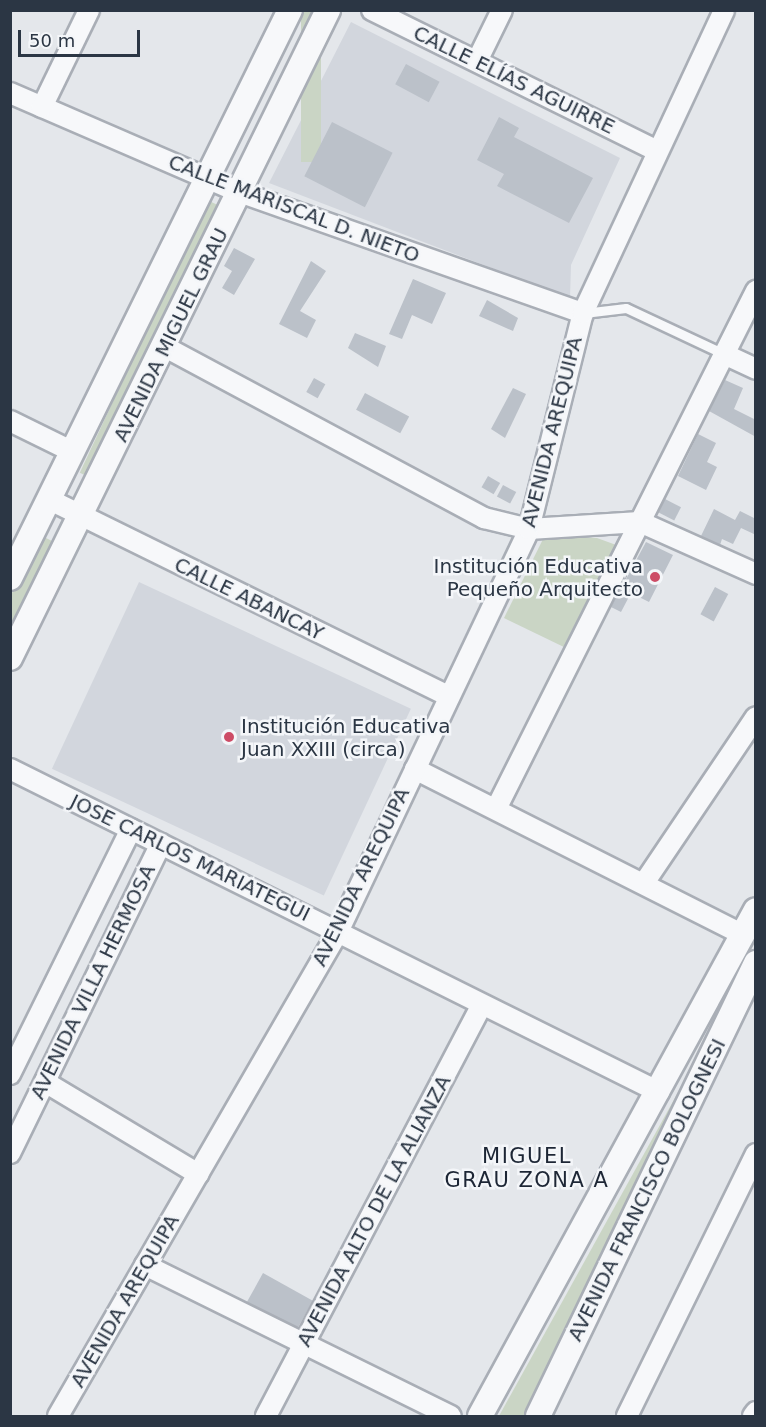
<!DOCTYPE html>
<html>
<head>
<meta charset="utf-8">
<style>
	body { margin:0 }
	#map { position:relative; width:766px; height:1427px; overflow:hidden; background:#e4e7eb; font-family:"DejaVu Sans",sans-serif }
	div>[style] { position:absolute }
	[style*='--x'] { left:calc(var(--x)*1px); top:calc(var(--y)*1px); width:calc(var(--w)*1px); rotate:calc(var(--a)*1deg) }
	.built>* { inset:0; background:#d2d6dd; transform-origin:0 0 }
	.green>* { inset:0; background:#cad5c5; transform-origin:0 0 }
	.building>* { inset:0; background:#bbc1c9; transform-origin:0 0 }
	.roads { filter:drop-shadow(2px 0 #a9aeb6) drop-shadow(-2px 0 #a9aeb6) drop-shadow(0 2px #a9aeb6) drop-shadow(0 -2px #a9aeb6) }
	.service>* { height:9px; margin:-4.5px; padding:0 4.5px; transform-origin:4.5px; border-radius:4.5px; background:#f7f8fa }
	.minor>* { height:20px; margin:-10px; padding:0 10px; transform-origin:10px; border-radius:10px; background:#f7f8fa }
	.tertiary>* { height:24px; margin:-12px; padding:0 12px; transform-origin:12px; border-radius:12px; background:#f7f8fa }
	.dots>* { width:16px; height:16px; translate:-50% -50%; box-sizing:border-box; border:3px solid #f4f6f9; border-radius:50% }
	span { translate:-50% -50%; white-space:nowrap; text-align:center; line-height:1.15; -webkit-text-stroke:5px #f4f6f9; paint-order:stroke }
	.street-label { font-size:20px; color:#2b3644 }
	.poi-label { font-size:20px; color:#2b3644 }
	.right { translate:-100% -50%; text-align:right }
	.left { translate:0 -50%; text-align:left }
	.neighbourhood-label { font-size:21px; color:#1d2635; letter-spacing:1.5px }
	.frame { position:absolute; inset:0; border:12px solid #2b3644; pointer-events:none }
	.scale { position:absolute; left:18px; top:30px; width:122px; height:27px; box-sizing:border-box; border:3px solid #2b3644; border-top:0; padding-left:8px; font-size:18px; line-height:21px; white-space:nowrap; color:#2b3644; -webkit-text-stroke:4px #f4f6f9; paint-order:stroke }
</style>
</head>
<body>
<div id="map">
	<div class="built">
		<i style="clip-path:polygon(351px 22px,620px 158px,571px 265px,570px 298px,269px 183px)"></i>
		<i style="left:139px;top:582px;width:300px;height:206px;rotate:25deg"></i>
	</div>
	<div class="green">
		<i style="left:301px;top:11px;width:20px;height:151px"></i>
		<i style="left:207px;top:200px;width:19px;height:301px;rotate:25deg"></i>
		<i style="clip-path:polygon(40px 535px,58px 544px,11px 640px,11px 595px)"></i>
		<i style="clip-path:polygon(545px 535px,597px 538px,619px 546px,568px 649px,504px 618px)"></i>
		<i style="clip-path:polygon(749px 964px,527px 1416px,499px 1416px)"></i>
	</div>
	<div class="building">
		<i style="left:406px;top:64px;width:38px;height:23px;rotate:28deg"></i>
		<i style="clip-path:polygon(499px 117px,519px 128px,514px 137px,593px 178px,569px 223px,497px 186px,504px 174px,477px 160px)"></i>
		<i style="left:332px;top:122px;width:68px;height:61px;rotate:27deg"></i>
		<i style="clip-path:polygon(234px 248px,255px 259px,234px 295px,222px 288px,232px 271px,224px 266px)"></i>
		<i style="clip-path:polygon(311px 261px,326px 271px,300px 311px,316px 320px,307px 338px,279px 324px)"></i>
		<i style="clip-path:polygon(413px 279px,446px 293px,432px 324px,412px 315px,402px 339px,389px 334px)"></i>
		<i style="clip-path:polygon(487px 300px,518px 318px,513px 331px,479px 316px)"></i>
		<i style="clip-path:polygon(355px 333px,386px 346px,378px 367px,348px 348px)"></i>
		<i style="left:314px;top:378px;width:13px;height:16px;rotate:29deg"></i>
		<i style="clip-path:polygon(725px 380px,743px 388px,734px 409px,756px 420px,756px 437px,709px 411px)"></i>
		<i style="clip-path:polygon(513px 388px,526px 394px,505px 438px,491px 429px)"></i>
		<i style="left:365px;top:393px;width:50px;height:19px;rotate:28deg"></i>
		<i style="clip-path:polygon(698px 434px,716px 443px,707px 462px,717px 467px,706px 490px,678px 476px)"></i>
		<i style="left:488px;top:476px;width:14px;height:13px;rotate:30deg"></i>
		<i style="left:503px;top:485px;width:15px;height:13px;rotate:28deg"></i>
		<i style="left:665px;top:499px;width:18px;height:15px;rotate:27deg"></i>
		<i style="clip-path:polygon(714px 509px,735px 520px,740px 511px,756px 519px,756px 535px,741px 528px,733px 544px,722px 539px,720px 545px,701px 536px)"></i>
		<i style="clip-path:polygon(646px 542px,673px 555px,649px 602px,631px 593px,621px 612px,611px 607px)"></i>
		<i style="left:715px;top:587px;width:15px;height:31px;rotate:28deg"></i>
		<i style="left:263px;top:1273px;width:57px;height:33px;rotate:29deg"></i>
	</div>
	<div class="roads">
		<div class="service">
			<i style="--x:584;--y:313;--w:42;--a:-6.8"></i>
			<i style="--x:626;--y:308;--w:108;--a:25.1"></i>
		</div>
		<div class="minor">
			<i style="--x:372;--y:10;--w:316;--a:26.3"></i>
			<i style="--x:477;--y:61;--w:57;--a:-63.9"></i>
			<i style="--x:10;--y:93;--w:249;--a:23.4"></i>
			<i style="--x:239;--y:192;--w:365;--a:19.4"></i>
			<i style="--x:42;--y:107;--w:108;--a:-64.1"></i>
			<i style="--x:167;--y:348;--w:360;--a:28.2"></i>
			<i style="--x:484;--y:518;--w:46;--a:13.7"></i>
			<i style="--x:529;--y:529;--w:111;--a:-3.6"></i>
			<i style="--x:640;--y:522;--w:127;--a:24.1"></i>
			<i style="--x:724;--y:354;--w:35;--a:25"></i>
			<i style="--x:10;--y:421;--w:70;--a:26.2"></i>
			<i style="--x:50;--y:500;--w:445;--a:26.2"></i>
			<i style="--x:10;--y:769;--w:725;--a:26.46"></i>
			<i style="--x:415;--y:769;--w:364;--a:26.8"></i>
			<i style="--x:496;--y:809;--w:580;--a:-63.35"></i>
			<i style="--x:644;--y:883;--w:200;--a:-56"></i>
			<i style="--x:10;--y:1074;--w:273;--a:-63.7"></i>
			<i style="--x:45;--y:1082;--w:179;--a:31"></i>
			<i style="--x:10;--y:1153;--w:344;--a:-64"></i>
			<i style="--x:145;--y:1265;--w:341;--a:26.3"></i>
			<i style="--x:58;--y:1416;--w:559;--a:-59.95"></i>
			<i style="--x:338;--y:932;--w:446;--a:-64.6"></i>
			<i style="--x:529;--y:529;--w:223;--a:-76"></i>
			<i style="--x:583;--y:313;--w:334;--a:-65"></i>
			<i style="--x:266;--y:1416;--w:464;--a:-62.3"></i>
			<i style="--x:627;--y:1416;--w:292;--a:-63.8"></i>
			<i style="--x:753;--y:1416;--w:5;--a:-53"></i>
		</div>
		<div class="tertiary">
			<i style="--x:10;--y:578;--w:633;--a:-63.76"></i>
			<i style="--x:10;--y:658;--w:722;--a:-63.86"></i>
			<i style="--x:480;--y:1416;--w:576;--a:-61.39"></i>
			<i style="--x:538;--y:1416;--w:503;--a:-64.3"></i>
		</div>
	</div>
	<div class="dots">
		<i style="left:655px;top:577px;background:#cd4c66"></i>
		<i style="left:229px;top:737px;background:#cd4c66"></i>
	</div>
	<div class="street-label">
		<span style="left:514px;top:80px;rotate:26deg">CALLE ELÍAS AGUIRRE</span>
		<span style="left:294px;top:209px;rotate:21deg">CALLE MARISCAL D. NIETO</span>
		<span style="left:171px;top:335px;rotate:-64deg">AVENIDA MIGUEL GRAU</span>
		<span style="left:552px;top:432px;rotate:-76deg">AVENIDA AREQUIPA</span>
		<span style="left:249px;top:599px;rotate:26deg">CALLE ABANCAY</span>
		<span style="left:190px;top:858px;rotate:26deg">JOSE CARLOS MARIATEGUI</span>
		<span style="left:361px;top:877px;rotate:-64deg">AVENIDA AREQUIPA</span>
		<span style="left:93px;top:982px;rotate:-64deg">AVENIDA VILLA HERMOSA</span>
		<span style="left:647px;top:1190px;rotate:-64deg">AVENIDA FRANCISCO BOLOGNESI</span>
		<span style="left:374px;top:1211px;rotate:-62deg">AVENIDA ALTO DE LA ALIANZA</span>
		<span style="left:125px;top:1301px;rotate:-60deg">AVENIDA AREQUIPA</span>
	</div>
	<div class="poi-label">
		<span class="right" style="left:643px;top:578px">Institución Educativa<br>Pequeño Arquitecto</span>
		<span class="left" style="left:241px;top:738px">Institución Educativa<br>Juan XXIII (circa)</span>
	</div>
	<div class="neighbourhood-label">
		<span style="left:527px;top:1168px">MIGUEL<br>GRAU ZONA A</span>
	</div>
	<div class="frame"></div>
	<div class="scale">50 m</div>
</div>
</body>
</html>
